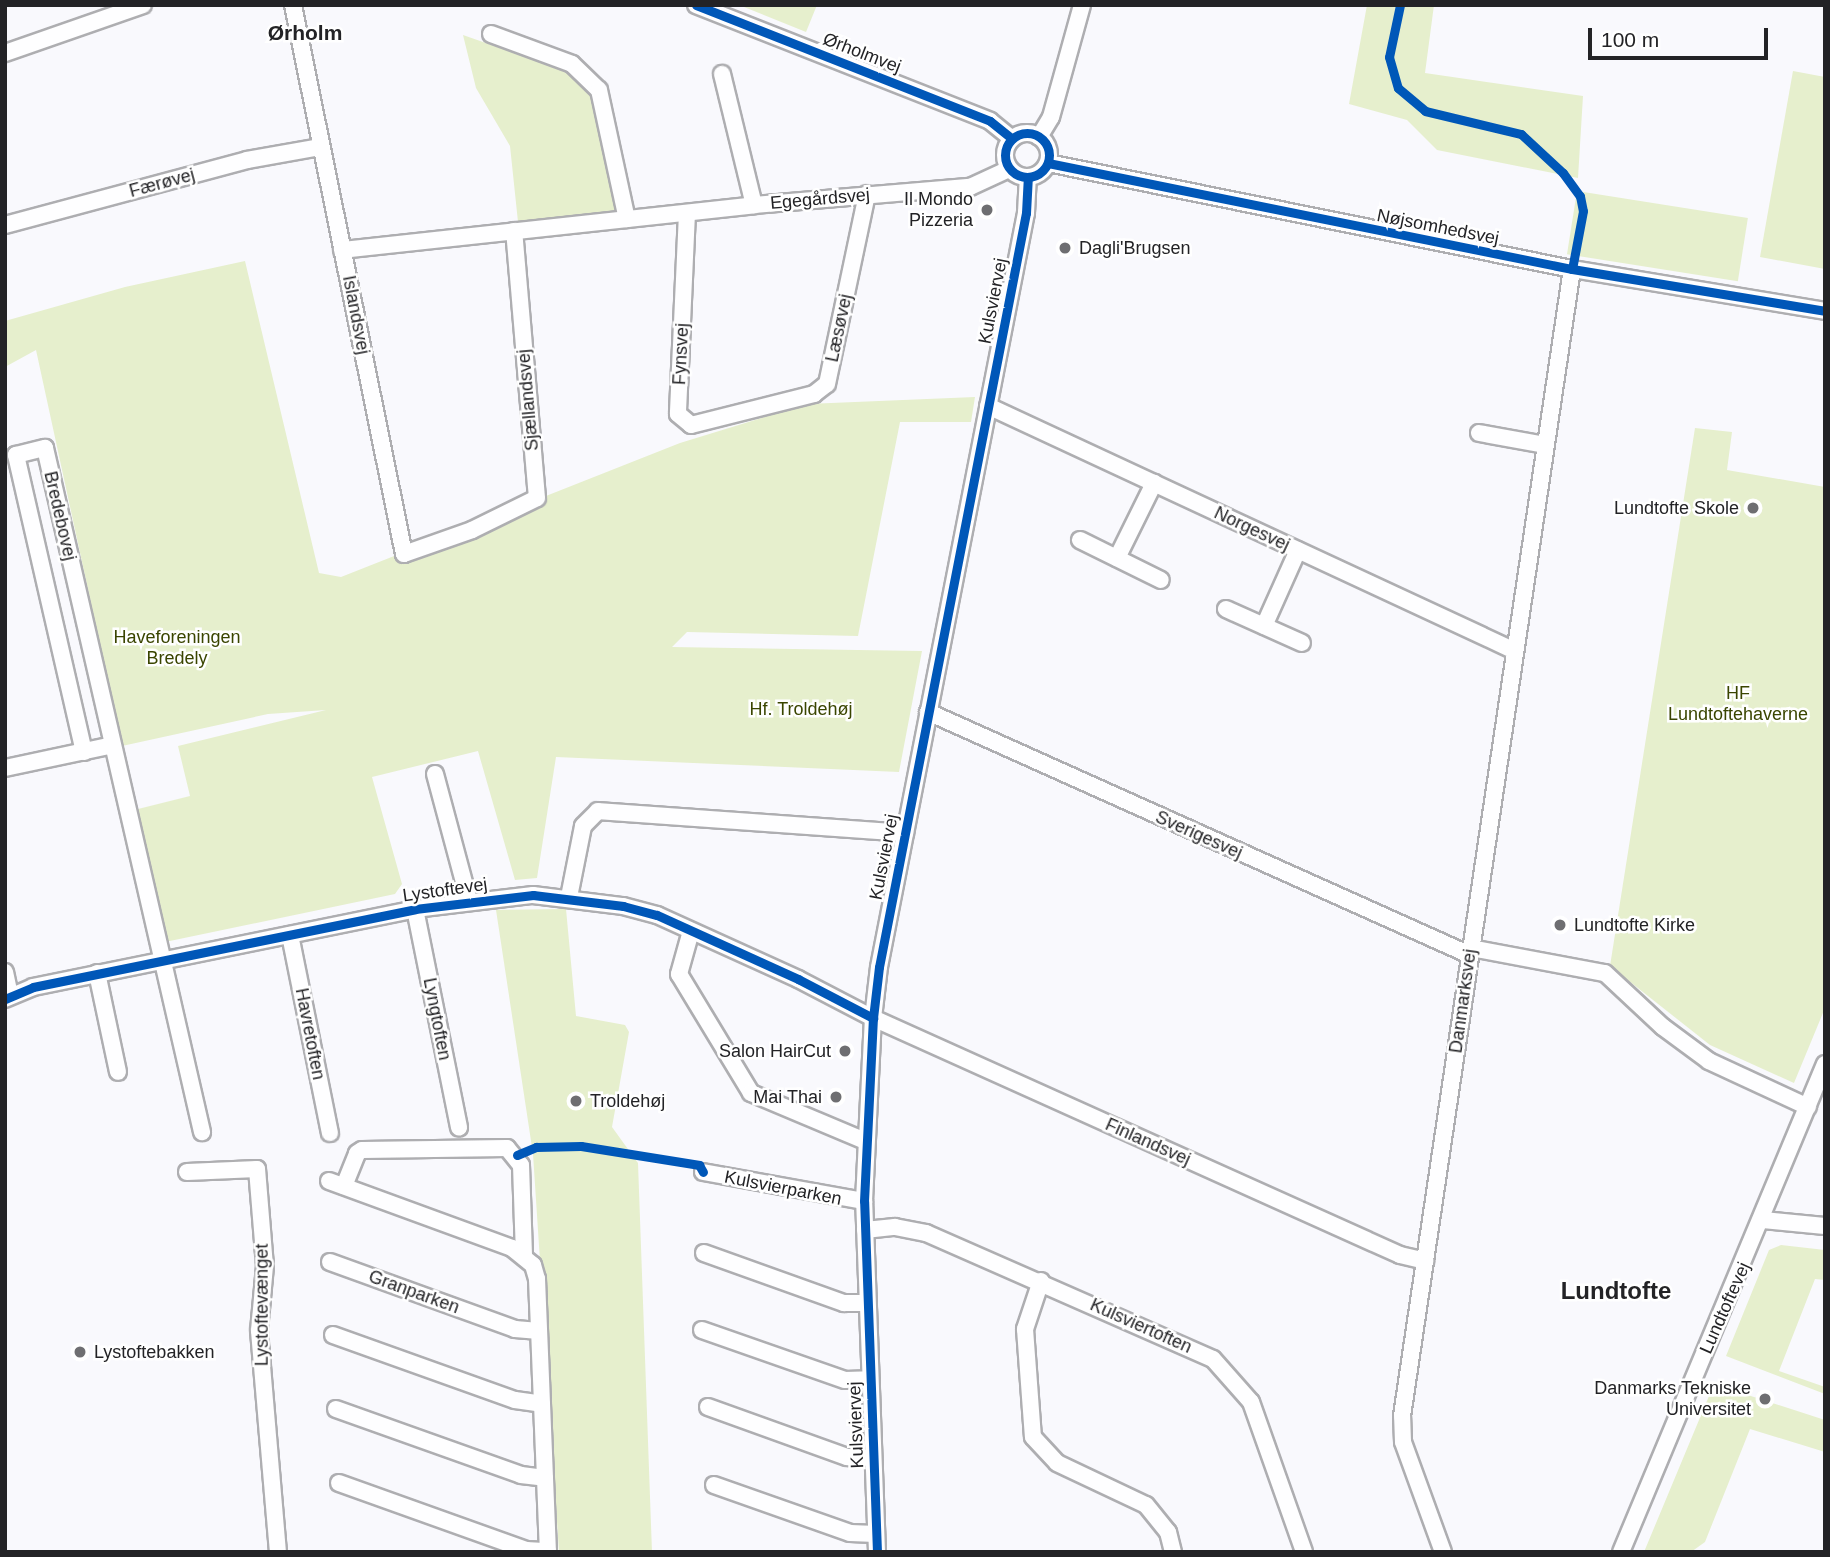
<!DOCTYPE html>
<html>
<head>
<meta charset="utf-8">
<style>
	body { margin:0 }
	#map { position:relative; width:1830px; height:1557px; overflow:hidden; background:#f9f9fd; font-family:Arial,sans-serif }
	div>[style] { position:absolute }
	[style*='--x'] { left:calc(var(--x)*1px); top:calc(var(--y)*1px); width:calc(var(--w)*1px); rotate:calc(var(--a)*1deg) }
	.green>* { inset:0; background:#e6efcd; transform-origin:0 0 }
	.roads { filter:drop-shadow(2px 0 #aeaeb1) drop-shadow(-2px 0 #aeaeb1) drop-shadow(0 2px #aeaeb1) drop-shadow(0 -2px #aeaeb1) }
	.minor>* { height:16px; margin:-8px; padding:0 8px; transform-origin:8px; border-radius:8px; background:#fefeff }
	.minor>.ring { margin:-8px; padding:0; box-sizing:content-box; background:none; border:16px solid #fefeff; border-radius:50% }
	.cycleway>* { height:9px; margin:-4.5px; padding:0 4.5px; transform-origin:4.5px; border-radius:4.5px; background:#0057b8 }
	.cycleway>.ring { margin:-4.5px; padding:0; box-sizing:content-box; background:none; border:9px solid #0057b8; border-radius:50% }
	.dots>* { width:19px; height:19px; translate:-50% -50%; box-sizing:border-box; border:4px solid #fff; border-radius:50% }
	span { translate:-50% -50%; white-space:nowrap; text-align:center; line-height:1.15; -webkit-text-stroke:5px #fff; paint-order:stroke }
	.street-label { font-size:18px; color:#232326 }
	.poi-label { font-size:18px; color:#232326 }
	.right { translate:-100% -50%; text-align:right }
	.left { translate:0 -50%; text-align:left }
	.park-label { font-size:18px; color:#3a4500 }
	.quarter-label { font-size:21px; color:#232326; font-weight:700 }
	.district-label { font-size:24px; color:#232326; font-weight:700 }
	.frame { position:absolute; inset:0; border:7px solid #232326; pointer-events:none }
	.scale { position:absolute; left:1588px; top:28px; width:180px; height:32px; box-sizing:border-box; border:4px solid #232326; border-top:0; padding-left:9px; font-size:21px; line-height:24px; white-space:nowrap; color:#232326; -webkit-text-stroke:5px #fff; paint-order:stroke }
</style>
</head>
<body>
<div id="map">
	<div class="green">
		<i style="clip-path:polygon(739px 5px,817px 5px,806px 32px)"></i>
		<i style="clip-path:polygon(1367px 5px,1434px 5px,1425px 73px,1583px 96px,1578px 178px,1437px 150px,1407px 120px,1349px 104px)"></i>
		<i style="clip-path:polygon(463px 35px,572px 73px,584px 82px,592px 98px,618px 211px,518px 222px,510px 146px,476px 88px)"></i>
		<i style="clip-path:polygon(1793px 71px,1825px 77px,1825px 269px,1760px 257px)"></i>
		<i style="left:1577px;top:191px;width:173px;height:64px;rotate:9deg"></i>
		<i style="clip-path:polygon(245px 261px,319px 573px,341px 577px,680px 443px,807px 404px,975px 397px,971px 422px,900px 422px,858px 636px,687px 632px,672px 647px,922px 651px,899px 772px,556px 757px,537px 878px,515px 880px,478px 751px,372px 777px,402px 884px,395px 894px,165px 942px,134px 810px,190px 796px,178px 746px,326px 710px,268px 714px,122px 746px,36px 350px,5px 367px,5px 321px,125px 287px)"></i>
		<i style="clip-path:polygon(1695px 428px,1732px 432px,1727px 470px,1825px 487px,1825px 1008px,1794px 1083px,1710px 1045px,1610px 966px)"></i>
		<i style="clip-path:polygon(566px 909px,576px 1016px,625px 1025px,629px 1032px,612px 1127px,638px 1163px,652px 1552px,559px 1552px,533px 1154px,496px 910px)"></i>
		<i style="clip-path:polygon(1781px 1245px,1825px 1250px,1825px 1280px,1815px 1279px,1779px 1371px,1825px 1387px,1825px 1394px,1726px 1356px,1769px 1250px)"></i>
		<i style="clip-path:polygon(1714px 1384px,1825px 1420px,1825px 1452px,1750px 1429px,1705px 1542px,1691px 1552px,1644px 1552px)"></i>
	</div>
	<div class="roads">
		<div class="minor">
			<i style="--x:293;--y:5;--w:560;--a:78.57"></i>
			<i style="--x:404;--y:554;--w:72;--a:-19.4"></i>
			<i style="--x:472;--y:530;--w:72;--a:-26.2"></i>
			<i style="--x:537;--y:498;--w:268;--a:-94.9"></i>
			<i style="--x:696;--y:5;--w:316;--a:21.5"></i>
			<i style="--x:990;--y:121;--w:28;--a:39"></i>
			<i style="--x:491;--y:34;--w:86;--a:20.3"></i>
			<i style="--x:572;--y:64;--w:37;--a:44"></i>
			<i style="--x:599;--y:90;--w:132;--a:77.8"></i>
			<i style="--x:5;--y:53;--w:146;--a:-19.2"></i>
			<i style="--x:722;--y:74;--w:135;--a:76.3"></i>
			<i class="ring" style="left:1005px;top:133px;width:28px;height:28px"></i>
			<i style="--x:1039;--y:137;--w:23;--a:-59"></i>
			<i style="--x:1051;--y:117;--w:116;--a:-74.5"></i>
			<i style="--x:1048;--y:163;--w:535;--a:11.44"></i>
			<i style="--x:1572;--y:269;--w:256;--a:9.4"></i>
			<i style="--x:687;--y:213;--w:201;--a:92.6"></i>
			<i style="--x:678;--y:414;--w:17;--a:40"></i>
			<i style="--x:691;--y:425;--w:127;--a:-14.1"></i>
			<i style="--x:814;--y:394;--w:16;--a:-38"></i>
			<i style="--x:827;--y:384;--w:194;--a:-78.1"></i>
			<i style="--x:5;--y:225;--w:251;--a:-15"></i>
			<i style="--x:247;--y:160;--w:75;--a:-10"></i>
			<i style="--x:342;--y:250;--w:414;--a:-6.2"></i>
			<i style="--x:754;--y:205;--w:217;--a:-4.8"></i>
			<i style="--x:970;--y:187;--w:43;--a:-24.8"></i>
			<i style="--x:988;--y:406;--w:581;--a:24.93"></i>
			<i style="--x:1479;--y:433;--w:68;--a:10.2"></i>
			<i style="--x:1080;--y:540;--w:90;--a:26.3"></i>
			<i style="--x:1117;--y:558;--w:84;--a:-63.7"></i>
			<i style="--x:1226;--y:609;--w:83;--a:24.1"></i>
			<i style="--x:1264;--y:626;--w:83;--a:-65.9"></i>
			<i style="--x:928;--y:712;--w:594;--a:24.15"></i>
			<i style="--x:84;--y:752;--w:305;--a:-102.9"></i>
			<i style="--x:16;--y:455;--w:30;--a:-14"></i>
			<i style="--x:45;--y:448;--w:702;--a:77.07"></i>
			<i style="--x:5;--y:768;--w:110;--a:-12"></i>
			<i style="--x:435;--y:774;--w:131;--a:75"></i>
			<i style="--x:569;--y:897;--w:72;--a:-78.8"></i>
			<i style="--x:583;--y:826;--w:21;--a:-45"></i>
			<i style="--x:598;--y:811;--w:308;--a:4.1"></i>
			<i style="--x:415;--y:909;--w:223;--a:78.6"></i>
			<i style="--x:691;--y:931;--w:45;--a:105.6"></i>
			<i style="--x:679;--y:974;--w:139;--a:58.8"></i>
			<i style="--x:751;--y:1093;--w:124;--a:22.8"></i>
			<i style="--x:290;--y:935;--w:202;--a:78.6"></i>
			<i style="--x:1471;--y:948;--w:136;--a:10.6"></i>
			<i style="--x:1605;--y:973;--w:79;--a:43"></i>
			<i style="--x:1663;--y:1027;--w:57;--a:36.5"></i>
			<i style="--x:1709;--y:1061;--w:109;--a:24.9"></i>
			<i style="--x:5;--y:972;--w:24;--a:78"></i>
			<i style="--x:97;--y:973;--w:101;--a:78"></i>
			<i style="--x:5;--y:999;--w:30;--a:-23"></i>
			<i style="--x:33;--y:987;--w:390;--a:-11.5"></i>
			<i style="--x:415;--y:909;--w:119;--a:-6.8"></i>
			<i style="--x:533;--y:895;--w:91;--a:7"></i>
			<i style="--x:623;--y:906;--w:35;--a:15"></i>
			<i style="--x:657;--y:915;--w:155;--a:24.4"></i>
			<i style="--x:798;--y:979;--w:85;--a:27.5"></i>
			<i style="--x:873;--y:1018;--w:578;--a:24.21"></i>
			<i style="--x:1400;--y:1255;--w:26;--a:13"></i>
			<i style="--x:187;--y:1172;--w:70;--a:-2.5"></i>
			<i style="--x:257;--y:1169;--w:97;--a:85.3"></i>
			<i style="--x:265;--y:1266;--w:65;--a:95.3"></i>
			<i style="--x:259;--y:1331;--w:222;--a:85.1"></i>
			<i style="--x:703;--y:1172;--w:164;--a:10.2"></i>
			<i style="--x:329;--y:1181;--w:195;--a:20.1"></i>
			<i style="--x:512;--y:1248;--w:27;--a:39"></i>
			<i style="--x:533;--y:1265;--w:15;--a:74"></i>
			<i style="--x:537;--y:1279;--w:273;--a:87.7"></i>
			<i style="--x:344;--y:1186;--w:35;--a:-68"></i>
			<i style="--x:357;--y:1153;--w:6;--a:-31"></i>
			<i style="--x:362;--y:1150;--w:145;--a:-0.8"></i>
			<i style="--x:507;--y:1148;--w:22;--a:51"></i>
			<i style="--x:521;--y:1165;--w:90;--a:88.1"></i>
			<i style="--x:1763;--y:1220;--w:62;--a:5.5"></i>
			<i style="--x:865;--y:1230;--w:30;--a:-6"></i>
			<i style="--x:895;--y:1227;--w:32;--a:11"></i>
			<i style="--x:926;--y:1233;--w:313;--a:23.7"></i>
			<i style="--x:1213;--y:1359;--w:57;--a:48.5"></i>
			<i style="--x:1251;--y:1402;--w:159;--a:70.5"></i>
			<i style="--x:704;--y:1253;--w:149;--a:19.7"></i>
			<i style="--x:844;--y:1303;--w:23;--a:0"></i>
			<i style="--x:330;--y:1262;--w:197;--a:19.9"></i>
			<i style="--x:515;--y:1329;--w:24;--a:5"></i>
			<i style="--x:1041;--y:1281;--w:51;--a:108.4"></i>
			<i style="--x:1025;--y:1329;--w:108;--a:85.8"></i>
			<i style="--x:1033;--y:1437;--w:35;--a:47"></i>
			<i style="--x:1057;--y:1463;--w:98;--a:25.3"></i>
			<i style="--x:1146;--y:1505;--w:35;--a:51"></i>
			<i style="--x:1168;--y:1532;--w:21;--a:76"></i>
			<i style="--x:702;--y:1330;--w:151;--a:19.3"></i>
			<i style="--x:845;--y:1380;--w:25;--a:-2"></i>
			<i style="--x:333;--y:1335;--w:193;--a:19.7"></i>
			<i style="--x:515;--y:1400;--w:27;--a:8"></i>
			<i style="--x:708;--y:1407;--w:148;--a:19.8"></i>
			<i style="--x:847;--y:1457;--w:26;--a:2"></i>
			<i style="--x:336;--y:1409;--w:196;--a:19.6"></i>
			<i style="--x:521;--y:1475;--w:24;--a:7"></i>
			<i style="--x:339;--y:1483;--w:199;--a:19.7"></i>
			<i style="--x:526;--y:1550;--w:22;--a:3"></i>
			<i style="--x:714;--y:1485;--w:144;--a:19.4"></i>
			<i style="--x:850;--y:1533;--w:26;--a:2"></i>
			<i style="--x:877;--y:1552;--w:351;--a:-92.1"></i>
			<i style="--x:864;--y:1201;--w:183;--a:-87.2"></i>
			<i style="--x:873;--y:1018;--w:51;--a:-83.3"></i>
			<i style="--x:879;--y:967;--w:768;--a:-78.97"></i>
			<i style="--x:1026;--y:213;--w:35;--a:-87"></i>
			<i style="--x:1443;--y:1552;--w:117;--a:-110"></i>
			<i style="--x:1403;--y:1442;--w:26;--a:-92"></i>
			<i style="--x:1402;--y:1416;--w:1160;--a:-81.57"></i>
			<i style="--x:1621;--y:1552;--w:529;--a:-67.31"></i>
		</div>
	</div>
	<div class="cycleway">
		<i style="--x:696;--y:5;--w:316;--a:21.5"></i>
		<i style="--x:990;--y:121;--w:28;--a:39"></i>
		<i style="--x:1400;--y:5;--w:53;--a:101.9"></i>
		<i style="--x:1389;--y:57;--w:32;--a:74"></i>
		<i style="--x:1398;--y:88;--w:35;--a:40"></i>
		<i style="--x:1425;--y:111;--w:99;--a:13.5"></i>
		<i style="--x:1521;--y:134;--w:57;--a:42.9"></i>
		<i style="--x:1563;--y:173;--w:29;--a:54"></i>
		<i style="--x:1580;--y:196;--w:15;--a:79"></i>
		<i style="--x:1583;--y:211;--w:59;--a:100.7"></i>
		<i class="ring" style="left:1005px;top:133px;width:35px;height:35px"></i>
		<i style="--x:1048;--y:163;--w:535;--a:11.44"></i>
		<i style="--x:1572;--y:269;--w:256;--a:9.4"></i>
		<i style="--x:5;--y:999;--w:30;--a:-23"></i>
		<i style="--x:33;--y:987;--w:390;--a:-11.5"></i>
		<i style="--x:415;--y:909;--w:119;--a:-6.8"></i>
		<i style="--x:533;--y:895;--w:91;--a:7"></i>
		<i style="--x:623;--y:906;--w:35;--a:15"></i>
		<i style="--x:657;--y:915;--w:155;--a:24.4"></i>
		<i style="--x:798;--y:979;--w:85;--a:27.5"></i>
		<i style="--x:517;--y:1155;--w:21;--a:-23"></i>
		<i style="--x:536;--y:1147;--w:45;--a:-1.3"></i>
		<i style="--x:581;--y:1146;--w:120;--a:9.1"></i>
		<i style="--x:699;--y:1165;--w:8;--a:60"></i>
		<i style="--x:877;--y:1552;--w:351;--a:-92.1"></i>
		<i style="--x:864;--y:1201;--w:183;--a:-87.2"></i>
		<i style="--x:873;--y:1018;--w:51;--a:-83.3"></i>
		<i style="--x:879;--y:967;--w:768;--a:-78.97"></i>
		<i style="--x:1026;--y:213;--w:35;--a:-87"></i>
	</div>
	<div class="dots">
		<i style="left:987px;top:210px;background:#6e6e71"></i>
		<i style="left:1065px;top:248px;background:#6e6e71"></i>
		<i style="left:1753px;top:508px;background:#6e6e71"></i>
		<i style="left:1560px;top:925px;background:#6e6e71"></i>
		<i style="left:845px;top:1051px;background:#6e6e71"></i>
		<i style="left:836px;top:1097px;background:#6e6e71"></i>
		<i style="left:576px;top:1101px;background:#6e6e71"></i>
		<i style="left:80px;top:1352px;background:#6e6e71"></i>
		<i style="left:1765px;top:1399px;background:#6e6e71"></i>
	</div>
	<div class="street-label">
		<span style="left:862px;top:53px;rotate:21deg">Ørholmvej</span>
		<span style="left:162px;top:183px;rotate:-15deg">Færøvej</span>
		<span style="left:820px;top:199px;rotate:-5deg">Egegårdsvej</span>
		<span style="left:1438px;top:227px;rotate:11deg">Nøjsomhedsvej</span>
		<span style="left:993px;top:301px;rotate:-79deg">Kulsviervej</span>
		<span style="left:356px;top:315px;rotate:79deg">Islandsvej</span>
		<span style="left:839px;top:328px;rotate:-78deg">Læsøvej</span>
		<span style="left:681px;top:354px;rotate:-87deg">Fynsvej</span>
		<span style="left:528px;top:400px;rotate:-95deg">Sjællandsvej</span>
		<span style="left:60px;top:516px;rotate:77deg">Bredebovej</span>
		<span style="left:1252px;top:529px;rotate:25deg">Norgesvej</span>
		<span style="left:1199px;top:835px;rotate:24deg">Sverigesvej</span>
		<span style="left:884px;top:857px;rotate:-79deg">Kulsviervej</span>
		<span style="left:445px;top:890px;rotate:-8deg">Lystoftevej</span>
		<span style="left:1463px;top:1001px;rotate:-82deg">Danmarksvej</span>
		<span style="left:437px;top:1019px;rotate:79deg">Lyngtoften</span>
		<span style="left:310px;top:1034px;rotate:79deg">Havretoften</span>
		<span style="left:1148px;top:1142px;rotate:24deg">Finlandsvej</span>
		<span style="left:783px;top:1188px;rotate:11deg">Kulsvierparken</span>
		<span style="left:414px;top:1292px;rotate:20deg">Granparken</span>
		<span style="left:262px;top:1305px;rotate:-90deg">Lystoftevænget</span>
		<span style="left:1725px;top:1308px;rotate:-66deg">Lundtoftevej</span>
		<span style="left:1141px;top:1326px;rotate:24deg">Kulsviertoften</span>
		<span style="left:856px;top:1425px;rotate:-92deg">Kulsviervej</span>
	</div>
	<div class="poi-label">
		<span class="right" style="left:973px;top:210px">Il Mondo<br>Pizzeria</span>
		<span class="left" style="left:1079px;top:248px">Dagli'Brugsen</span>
		<span class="right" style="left:1739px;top:508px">Lundtofte Skole</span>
		<span class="left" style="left:1574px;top:925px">Lundtofte Kirke</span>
		<span class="right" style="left:831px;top:1051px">Salon HairCut</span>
		<span class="right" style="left:822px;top:1097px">Mai Thai</span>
		<span class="left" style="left:590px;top:1101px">Troldehøj</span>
		<span class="left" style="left:94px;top:1352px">Lystoftebakken</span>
		<span class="right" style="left:1751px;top:1399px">Danmarks Tekniske<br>Universitet</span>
	</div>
	<div class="park-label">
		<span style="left:177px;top:648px">Haveforeningen<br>Bredely</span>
		<span style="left:1738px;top:704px">HF<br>Lundtoftehaverne</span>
		<span style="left:801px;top:709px">Hf. Troldehøj</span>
	</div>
	<div class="quarter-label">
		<span style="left:305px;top:33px">Ørholm</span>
	</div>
	<div class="district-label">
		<span style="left:1616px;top:1291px">Lundtofte</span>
	</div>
	<div class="frame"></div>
	<div class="scale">100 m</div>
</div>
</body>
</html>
